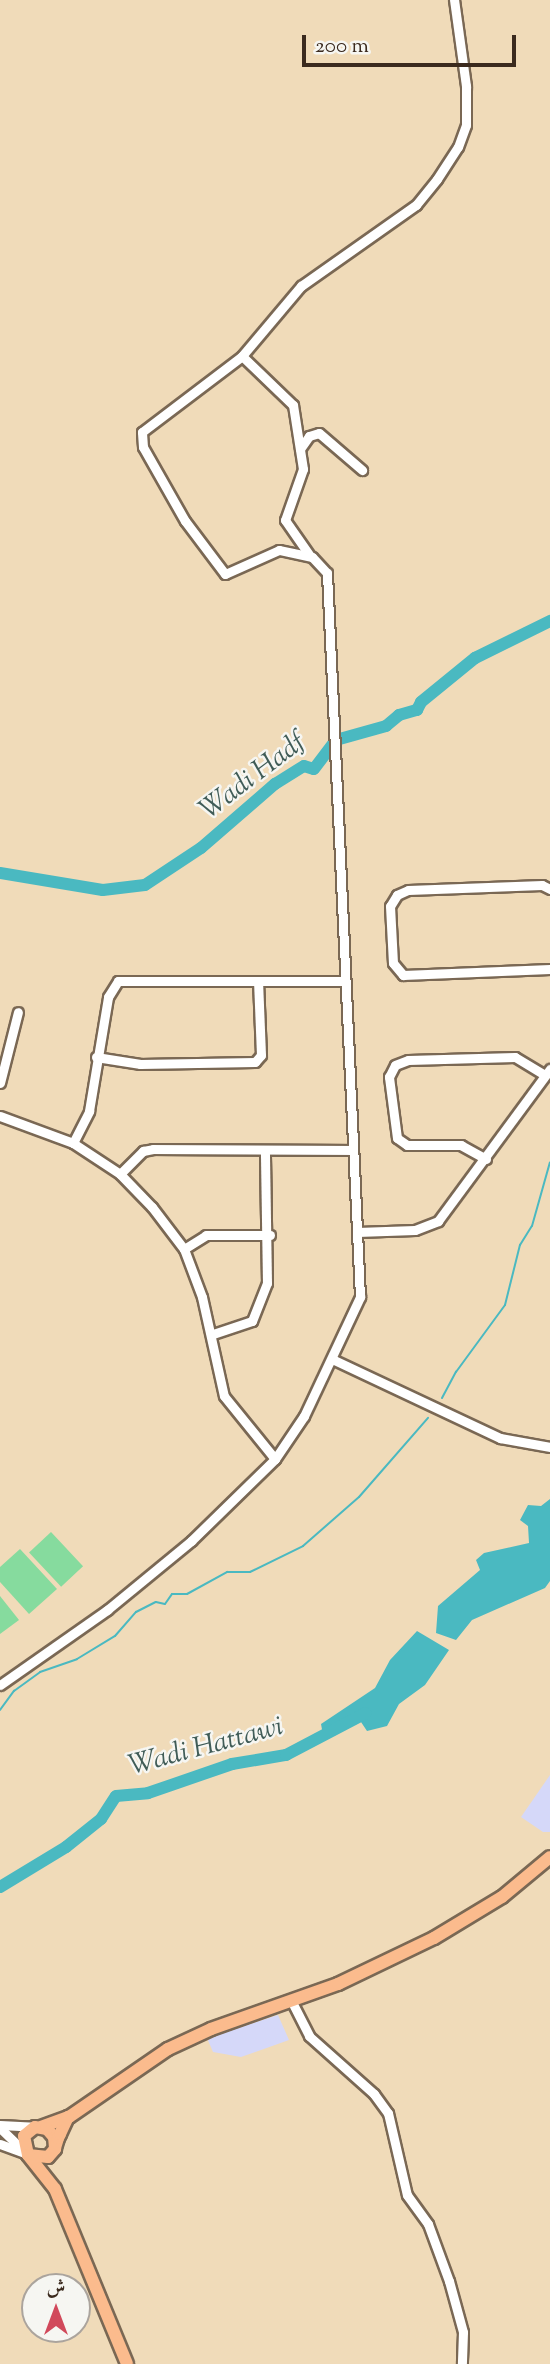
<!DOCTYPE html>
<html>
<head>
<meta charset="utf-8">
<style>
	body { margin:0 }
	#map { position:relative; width:550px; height:2364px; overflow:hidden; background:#f0dbb9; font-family:"Sorts Mill Goudy",Amiri,serif }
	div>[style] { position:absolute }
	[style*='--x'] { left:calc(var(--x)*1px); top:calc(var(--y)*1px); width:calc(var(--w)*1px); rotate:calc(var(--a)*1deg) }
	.built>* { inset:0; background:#d5d8f9 }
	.green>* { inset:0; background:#86db9e; transform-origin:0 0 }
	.water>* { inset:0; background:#4ab9c1 }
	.stream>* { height:2px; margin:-1px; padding:0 1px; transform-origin:1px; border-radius:1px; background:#4ab9c1 }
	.river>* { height:12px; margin:-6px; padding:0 6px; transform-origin:6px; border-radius:6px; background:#4ab9c1 }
	.roads { filter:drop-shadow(2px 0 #7a6854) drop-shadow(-2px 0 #7a6854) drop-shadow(0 2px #7a6854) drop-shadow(0 -2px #7a6854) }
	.minor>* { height:9px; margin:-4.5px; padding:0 4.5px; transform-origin:4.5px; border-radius:4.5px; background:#fff }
	.major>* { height:12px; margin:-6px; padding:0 6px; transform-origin:6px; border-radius:6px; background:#fbbb8d }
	span { translate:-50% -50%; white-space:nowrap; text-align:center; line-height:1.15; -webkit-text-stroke:5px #f6f6f2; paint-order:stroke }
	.water-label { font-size:28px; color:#405c57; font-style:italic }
	.north { position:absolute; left:21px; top:2273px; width:70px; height:70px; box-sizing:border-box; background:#f6f6f2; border:2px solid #aba49d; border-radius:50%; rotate:0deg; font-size:19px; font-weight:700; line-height:28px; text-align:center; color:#3b2a1e }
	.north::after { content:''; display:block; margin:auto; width:24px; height:32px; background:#d1495b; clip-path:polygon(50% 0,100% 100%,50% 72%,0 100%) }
	.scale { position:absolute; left:302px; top:35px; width:214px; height:32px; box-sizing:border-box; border:4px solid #3b2a1e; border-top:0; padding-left:9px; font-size:21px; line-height:24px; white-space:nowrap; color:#3b2a1e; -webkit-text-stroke:5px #f6f6f2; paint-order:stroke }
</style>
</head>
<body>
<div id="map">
	<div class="built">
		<i style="clip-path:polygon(550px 1775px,550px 1832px,543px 1832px,521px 1817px)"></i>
		<i style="clip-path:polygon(278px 2015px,289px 2040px,241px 2057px,213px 2052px,207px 2038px)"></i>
	</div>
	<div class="green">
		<i style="left:51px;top:1532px;width:47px;height:30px;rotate:47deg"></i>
		<i style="clip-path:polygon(20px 1549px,57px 1589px,29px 1614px,0 1582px,0 1567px)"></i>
		<i style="clip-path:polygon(0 1596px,19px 1620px,0 1634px)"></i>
	</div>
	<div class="water">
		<i style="clip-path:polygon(550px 1499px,550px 1581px,545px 1588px,472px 1620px,456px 1640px,436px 1633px,438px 1606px,480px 1570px,476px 1560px,484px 1553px,529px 1543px,528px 1526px,520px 1520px,528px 1505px,541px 1506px)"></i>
		<i style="clip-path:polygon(417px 1631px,449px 1650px,425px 1685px,399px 1704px,387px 1726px,367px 1731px,361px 1722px,349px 1719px,323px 1735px,321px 1724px,375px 1688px,390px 1660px)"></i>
	</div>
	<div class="stream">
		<i style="--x:442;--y:1398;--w:30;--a:-62"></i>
		<i style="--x:456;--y:1372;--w:83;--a:-53.8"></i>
		<i style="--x:505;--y:1305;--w:62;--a:-76"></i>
		<i style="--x:520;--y:1245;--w:22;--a:-58"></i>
		<i style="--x:532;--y:1226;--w:66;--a:-74.3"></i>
		<i style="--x:0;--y:1710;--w:24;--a:-54"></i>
		<i style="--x:14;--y:1691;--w:32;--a:-36"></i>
		<i style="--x:40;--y:1672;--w:39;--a:-19"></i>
		<i style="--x:77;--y:1659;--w:44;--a:-31.2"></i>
		<i style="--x:115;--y:1636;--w:32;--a:-49"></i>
		<i style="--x:136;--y:1612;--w:22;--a:-27"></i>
		<i style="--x:156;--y:1602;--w:9;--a:13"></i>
		<i style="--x:165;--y:1604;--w:12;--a:-55"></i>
		<i style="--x:172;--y:1594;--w:15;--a:0"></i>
		<i style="--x:187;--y:1594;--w:46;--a:-28.8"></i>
		<i style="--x:227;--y:1572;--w:23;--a:0"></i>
		<i style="--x:250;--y:1572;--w:59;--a:-26.1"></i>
		<i style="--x:303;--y:1546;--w:74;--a:-41.2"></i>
		<i style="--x:359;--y:1497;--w:105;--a:-48.9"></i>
	</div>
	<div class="river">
		<i style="--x:0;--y:873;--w:104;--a:9.4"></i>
		<i style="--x:103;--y:890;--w:42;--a:-6.8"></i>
		<i style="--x:145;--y:885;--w:67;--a:-33.5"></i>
		<i style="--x:201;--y:848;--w:98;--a:-40.9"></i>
		<i style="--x:275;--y:784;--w:34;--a:-32"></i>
		<i style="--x:304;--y:766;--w:10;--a:17"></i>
		<i style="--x:314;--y:769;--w:36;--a:-53"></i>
		<i style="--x:336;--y:740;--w:52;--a:-15.6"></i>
		<i style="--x:386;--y:726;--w:17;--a:-40"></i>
		<i style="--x:399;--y:715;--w:19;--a:-16"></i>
		<i style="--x:417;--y:710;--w:9;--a:-63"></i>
		<i style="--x:421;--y:702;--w:70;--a:-39.2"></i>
		<i style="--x:475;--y:658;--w:84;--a:-26.3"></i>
		<i style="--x:0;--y:1887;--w:77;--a:-31.2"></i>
		<i style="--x:66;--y:1847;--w:45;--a:-38.7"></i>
		<i style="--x:101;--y:1819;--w:27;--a:-57"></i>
		<i style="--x:116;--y:1796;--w:32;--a:-5"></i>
		<i style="--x:148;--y:1793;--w:89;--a:-19"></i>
		<i style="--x:232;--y:1764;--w:55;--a:-9.5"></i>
		<i style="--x:286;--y:1755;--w:90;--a:-27.7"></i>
	</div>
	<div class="roads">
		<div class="minor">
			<i style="--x:242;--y:356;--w:71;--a:43.9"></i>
			<i style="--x:293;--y:405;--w:65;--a:81.1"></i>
			<i style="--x:303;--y:469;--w:54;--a:109.4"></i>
			<i style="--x:285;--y:520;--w:44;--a:55.2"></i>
			<i style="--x:300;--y:449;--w:16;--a:-55"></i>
			<i style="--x:309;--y:436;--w:10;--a:-17"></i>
			<i style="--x:319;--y:433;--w:57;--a:40.7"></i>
			<i style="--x:550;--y:889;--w:9;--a:-153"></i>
			<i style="--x:542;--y:885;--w:134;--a:177.9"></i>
			<i style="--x:408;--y:890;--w:12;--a:156"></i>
			<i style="--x:397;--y:895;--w:13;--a:122"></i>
			<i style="--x:390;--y:906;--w:57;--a:87"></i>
			<i style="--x:393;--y:963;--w:16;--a:50"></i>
			<i style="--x:403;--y:975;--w:147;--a:-2.3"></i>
			<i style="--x:96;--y:1057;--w:45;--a:9"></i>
			<i style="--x:140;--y:1064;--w:115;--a:-1"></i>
			<i style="--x:255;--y:1062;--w:9;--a:-49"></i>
			<i style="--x:261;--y:1055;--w:74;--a:-92.3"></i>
			<i style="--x:0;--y:1083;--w:73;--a:-75.8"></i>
			<i style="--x:0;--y:1116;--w:78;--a:20.3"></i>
			<i style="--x:73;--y:1143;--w:56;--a:33.4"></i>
			<i style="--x:120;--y:1174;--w:46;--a:45.9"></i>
			<i style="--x:152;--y:1207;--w:53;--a:52.7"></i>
			<i style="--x:184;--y:1249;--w:51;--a:69.4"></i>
			<i style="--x:202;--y:1297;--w:101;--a:77.5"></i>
			<i style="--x:224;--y:1396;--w:81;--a:51"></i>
			<i style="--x:73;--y:1143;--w:36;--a:-63"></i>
			<i style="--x:89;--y:1111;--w:116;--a:-80.5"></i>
			<i style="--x:108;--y:997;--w:19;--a:-58"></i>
			<i style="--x:118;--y:981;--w:227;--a:0"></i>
			<i style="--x:486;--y:1159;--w:29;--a:-151"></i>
			<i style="--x:461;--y:1145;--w:54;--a:180"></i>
			<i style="--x:407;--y:1145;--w:12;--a:-145"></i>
			<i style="--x:397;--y:1138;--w:62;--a:-97.5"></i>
			<i style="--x:389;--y:1077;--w:13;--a:-63"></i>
			<i style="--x:395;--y:1065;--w:14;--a:-21"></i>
			<i style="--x:408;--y:1060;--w:107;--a:-1.6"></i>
			<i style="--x:515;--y:1057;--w:35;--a:31"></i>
			<i style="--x:120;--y:1174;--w:33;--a:-45"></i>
			<i style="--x:143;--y:1151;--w:10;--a:-11"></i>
			<i style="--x:153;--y:1149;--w:200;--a:0.3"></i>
			<i style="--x:357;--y:1232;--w:58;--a:-2"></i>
			<i style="--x:415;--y:1230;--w:25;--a:-21"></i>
			<i style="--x:438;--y:1221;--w:189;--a:-53.6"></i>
			<i style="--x:184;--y:1249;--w:26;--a:-32"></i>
			<i style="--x:206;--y:1235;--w:64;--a:0"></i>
			<i style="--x:213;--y:1334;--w:41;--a:-18.4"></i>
			<i style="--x:252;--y:1321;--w:41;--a:-68.5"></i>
			<i style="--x:267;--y:1283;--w:132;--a:-90.9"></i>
			<i style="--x:332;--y:1359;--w:186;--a:25.2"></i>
			<i style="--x:500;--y:1438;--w:51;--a:10.2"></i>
			<i style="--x:0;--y:1685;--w:131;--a:-35"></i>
			<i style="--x:107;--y:1610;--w:109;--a:-39.4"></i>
			<i style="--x:191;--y:1541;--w:117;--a:-44.3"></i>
			<i style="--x:275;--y:1459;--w:52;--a:-56"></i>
			<i style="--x:304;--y:1416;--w:132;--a:-64.8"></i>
			<i style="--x:360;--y:1297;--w:725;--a:-92.61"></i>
			<i style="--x:327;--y:573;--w:22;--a:-133"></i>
			<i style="--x:312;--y:557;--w:34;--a:-168"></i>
			<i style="--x:279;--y:550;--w:59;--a:156"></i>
			<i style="--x:225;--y:574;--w:66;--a:-127"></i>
			<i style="--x:185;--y:521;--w:85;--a:-119.6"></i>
			<i style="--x:143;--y:447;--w:15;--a:-94"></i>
			<i style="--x:142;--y:432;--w:126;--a:-37.2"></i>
			<i style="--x:242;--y:356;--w:92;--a:-49.9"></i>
			<i style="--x:301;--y:286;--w:141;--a:-35.2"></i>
			<i style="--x:416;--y:205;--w:33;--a:-51"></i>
			<i style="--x:437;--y:179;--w:38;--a:-57"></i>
			<i style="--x:458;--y:147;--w:23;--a:-70"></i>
			<i style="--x:466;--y:125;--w:39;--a:-90"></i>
			<i style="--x:466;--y:86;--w:87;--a:-97.9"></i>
			<i style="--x:292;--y:2002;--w:38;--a:63"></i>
			<i style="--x:309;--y:2036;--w:87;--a:41.7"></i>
			<i style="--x:374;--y:2094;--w:24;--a:54"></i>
			<i style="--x:388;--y:2113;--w:84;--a:77"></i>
			<i style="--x:407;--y:2195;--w:36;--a:54"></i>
			<i style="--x:428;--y:2224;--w:61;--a:69.8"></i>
			<i style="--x:449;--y:2281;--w:53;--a:74.6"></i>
			<i style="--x:463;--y:2332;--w:32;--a:92"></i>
			<i style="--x:0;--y:2125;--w:34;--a:3"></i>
			<i style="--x:0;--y:2128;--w:35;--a:44"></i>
			<i style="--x:0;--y:2144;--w:27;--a:20"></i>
		</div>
		<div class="major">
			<i style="--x:41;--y:2127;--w:30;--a:-20"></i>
			<i style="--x:69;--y:2117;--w:120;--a:-34.5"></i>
			<i style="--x:168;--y:2049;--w:47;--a:-24.9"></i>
			<i style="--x:211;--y:2029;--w:135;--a:-19.5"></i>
			<i style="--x:338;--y:1984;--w:106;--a:-25.6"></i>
			<i style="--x:434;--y:1938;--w:79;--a:-31.1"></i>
			<i style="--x:502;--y:1897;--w:62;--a:-39.8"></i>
			<i style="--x:55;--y:2148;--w:11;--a:-95"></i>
			<i style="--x:54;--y:2137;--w:11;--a:-131"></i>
			<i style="--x:47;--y:2129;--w:12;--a:-171"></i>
			<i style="--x:35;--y:2127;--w:14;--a:141"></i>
			<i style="--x:24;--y:2136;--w:19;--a:78"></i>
			<i style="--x:28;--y:2155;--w:20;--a:6"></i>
			<i style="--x:48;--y:2157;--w:11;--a:-49"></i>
			<i style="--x:55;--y:2149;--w:1;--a:-90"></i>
			<i style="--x:55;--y:2148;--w:10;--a:-73"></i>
			<i style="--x:58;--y:2138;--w:4;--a:-63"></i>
			<i style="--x:60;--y:2134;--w:19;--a:-65"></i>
			<i style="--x:28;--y:2155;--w:43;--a:51.5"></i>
			<i style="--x:55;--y:2189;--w:189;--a:67.6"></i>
		</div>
	</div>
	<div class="water-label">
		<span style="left:253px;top:777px;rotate:-37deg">Wadi Hadf</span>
		<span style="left:206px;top:1747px;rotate:-15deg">Wadi Hattawi</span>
	</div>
	<div class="north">ش</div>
	<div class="scale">200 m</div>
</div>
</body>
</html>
